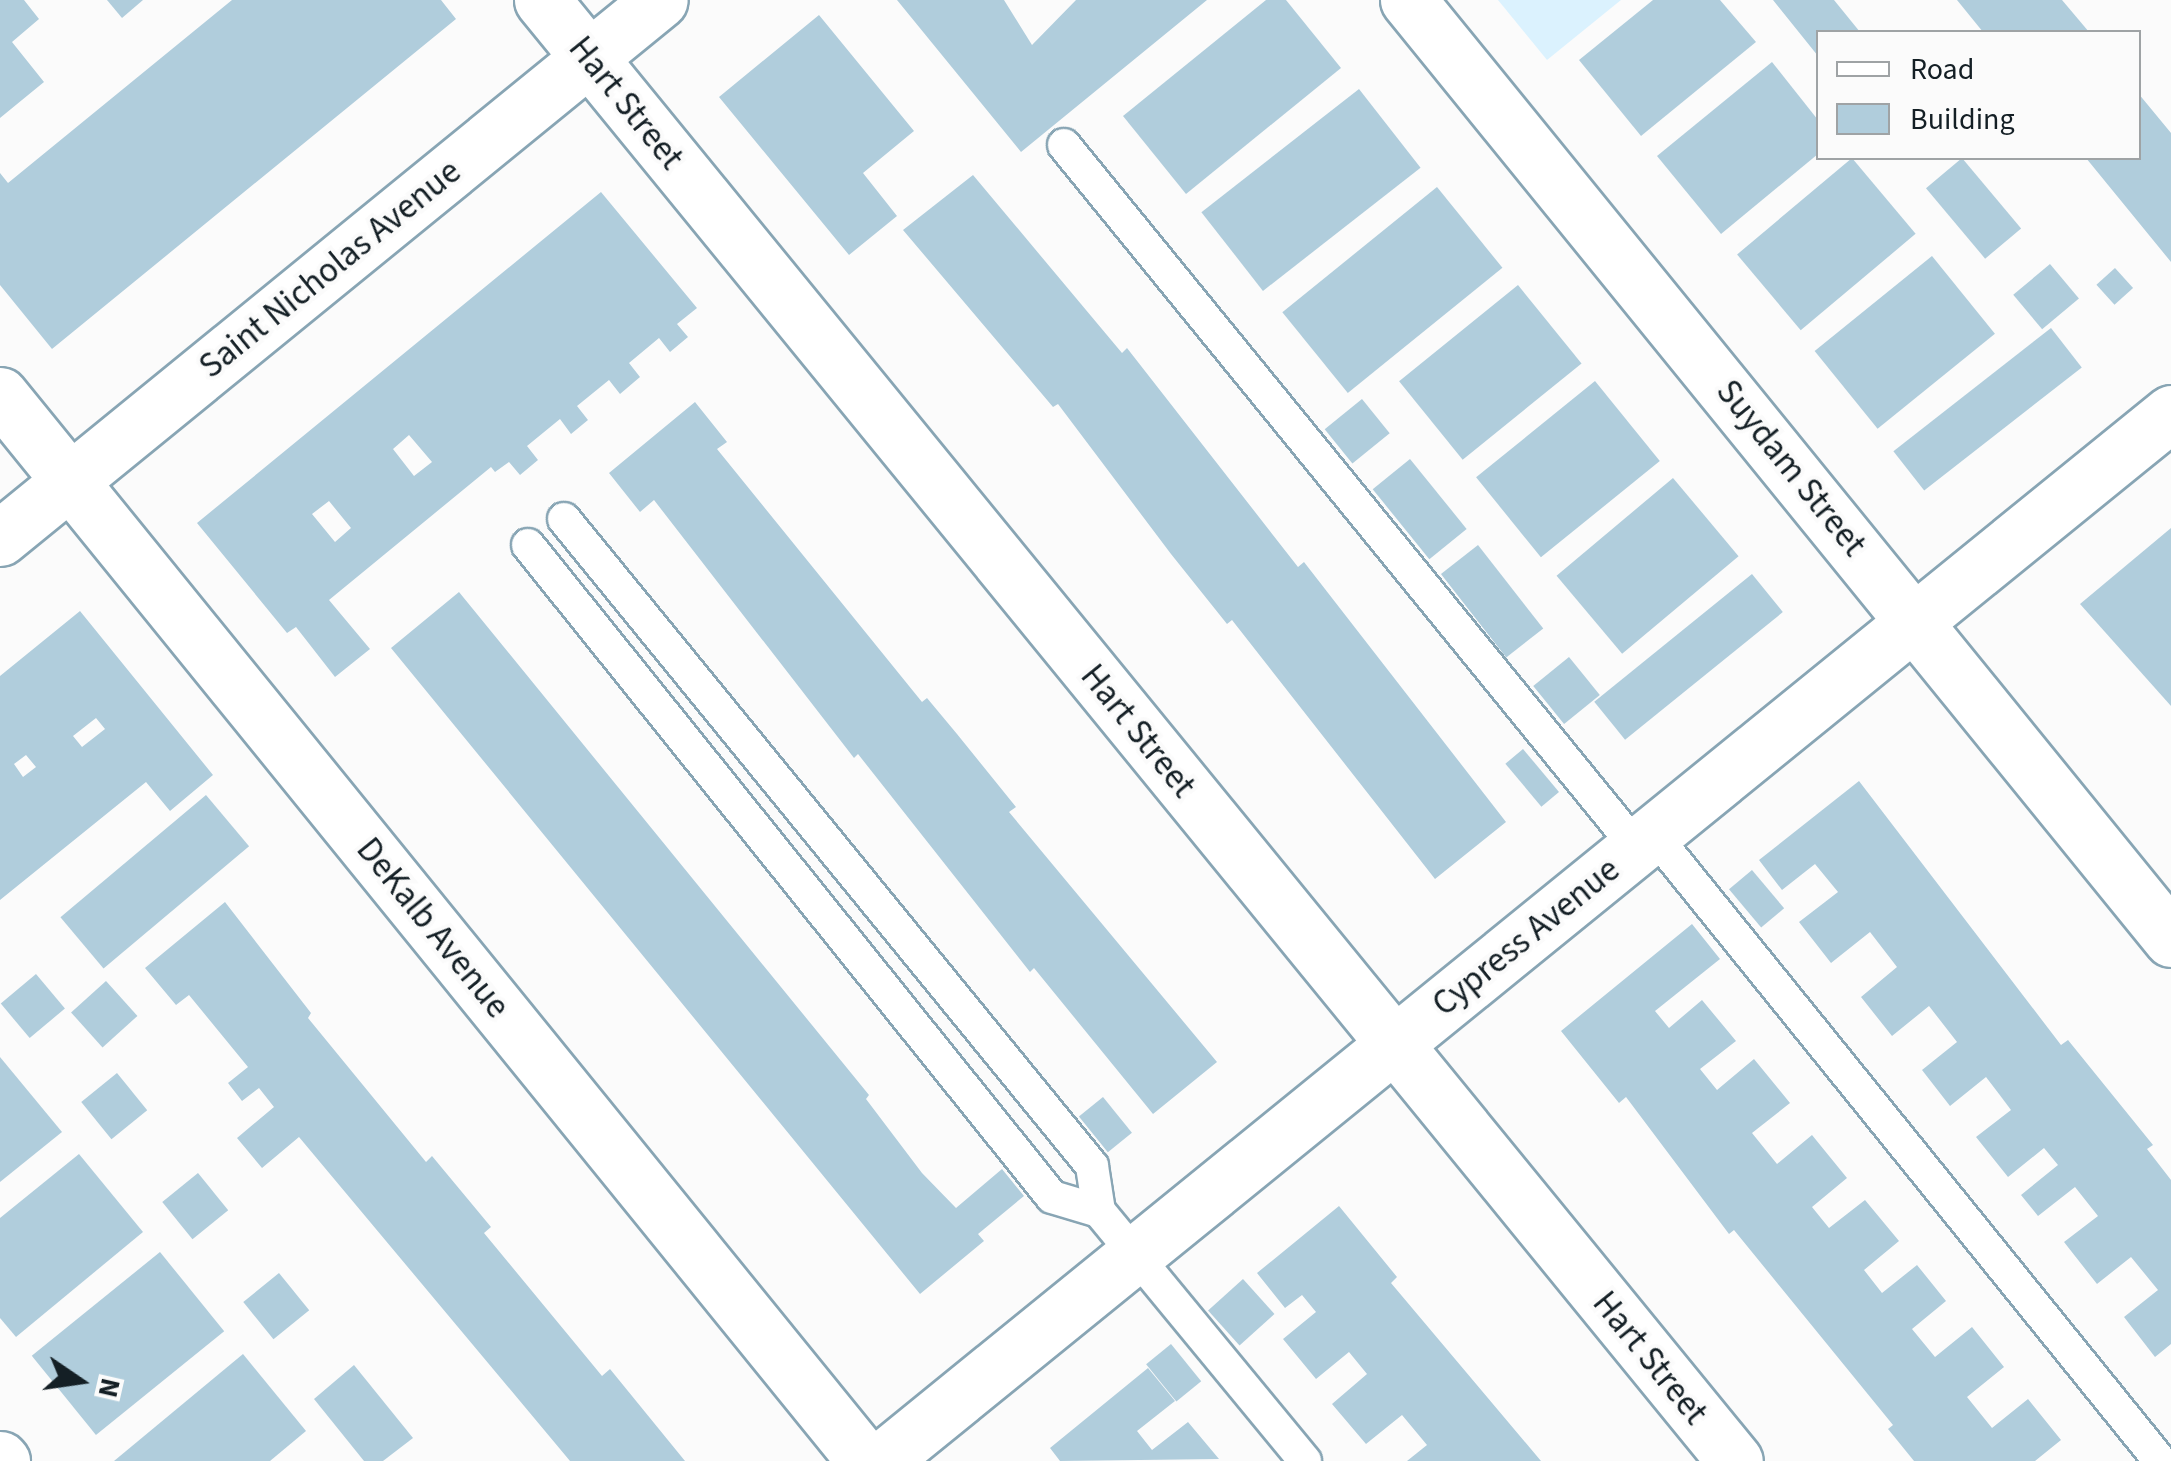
<!DOCTYPE html>
<html>
<head>
<meta charset="utf-8">
<style>
	body { margin:0 }
	#map { position:relative; width:2171px; height:1461px; overflow:hidden; background:#fbfbfb; font-family:"Source Sans 3",sans-serif }
	div>[style] { position:absolute }
	[style*='--x'] { left:calc(var(--x)*1px); top:calc(var(--y)*1px); width:calc(var(--w)*1px); rotate:calc(var(--a)*1deg) }
	.built>* { inset:0; background:#dbf2fe }
	.building>* { inset:0; background:#b0cddc; transform-origin:0 0 }
	.roads { filter:drop-shadow(2px 0 #88a5b4) drop-shadow(-2px 0 #88a5b4) drop-shadow(0 2px #88a5b4) drop-shadow(0 -2px #88a5b4) }
	.service>* { height:32px; margin:-16px; padding:0 16px; transform-origin:16px; border-radius:16px; background:#fff }
	.minor>* { height:55px; margin:-27.5px; padding:0 27.5px; transform-origin:27.5px; border-radius:27.5px; background:#fff }
	.secondary>* { height:55px; margin:-27.5px; padding:0 27.5px; transform-origin:27.5px; border-radius:27.5px; background:#fff }
	span { translate:-50% -50%; white-space:nowrap; text-align:center; line-height:1.15; -webkit-text-stroke:8px #fbfbfb; paint-order:stroke }
	.street-label { font-size:35px; color:#141f25 }
	.legend { position:absolute; left:1816px; top:30px; width:325px; height:130px; box-sizing:border-box; background:#fbfbfb; border:2px solid #9fa3a5; margin:0; padding:12px 18px; list-style:none; font-size:30px; color:#141f25 }
	.legend li { display:flex; align-items:center; gap:20px; height:50px }
	.legend b { width:50px; border:2px solid #9fa3a5 }
	.north { position:absolute; left:30px; top:1331px; width:100px; height:100px; -webkit-text-stroke:8px #fbfbfb; paint-order:stroke; rotate:103deg; font-size:28px; font-weight:700; line-height:40px; text-align:center; color:#141f25 }
	.north::after { content:''; display:block; margin:auto; width:35px; height:45px; background:#141f25; clip-path:polygon(50% 0,100% 100%,50% 72%,0 100%) }
</style>
</head>
<body>
<div id="map">
	<div class="built">
		<i style="clip-path:polygon(1498px 0,1621px 0,1547px 60px)"></i>
	</div>
	<div class="building">
		<i style="clip-path:polygon(0 0,24px 0,39px 19px,12px 42px,44px 82px,0 118px)"></i>
		<i style="clip-path:polygon(107px 0,143px 0,122px 18px)"></i>
		<i style="clip-path:polygon(232px 0,441px 0,456px 19px,52px 349px,0 285px,0 173px,8px 183px)"></i>
		<i style="clip-path:polygon(897px 0,1004px 0,1032px 45px,1076px 0,1207px 0,1021px 152px)"></i>
		<i style="clip-path:polygon(1266px 0,1286px 0,1341px 68px,1186px 194px,1123px 116px)"></i>
		<i style="clip-path:polygon(1653px 0,1720px 0,1756px 42px,1641px 136px,1579px 60px)"></i>
		<i style="clip-path:polygon(1773px 0,1834px 0,1860px 32px,1818px 32px,1818px 56px)"></i>
		<i style="clip-path:polygon(1957px 0,2062px 0,2089px 32px,1983px 32px)"></i>
		<i style="clip-path:polygon(819px 15px,914px 131px,863px 173px,897px 216px,849px 255px,719px 97px)"></i>
		<i style="clip-path:polygon(1772px 62px,1818px 120px,1818px 154px,1721px 234px,1657px 156px)"></i>
		<i style="left:1359px;top:89px;width:100px;height:200px;rotate:52deg"></i>
		<i style="clip-path:polygon(2138px 93px,2171px 133px,2171px 262px,2086px 158px,2138px 158px)"></i>
		<i style="left:1852px;top:158px;width:99px;height:150px;rotate:50deg"></i>
		<i style="left:1962px;top:158px;width:92px;height:47px;rotate:50deg"></i>
		<i style="clip-path:polygon(973px 175px,1122px 353px,1127px 348px,1298px 567px,1304px 562px,1506px 822px,1435px 879px,1232px 620px,1227px 624px,1171px 554px,1058px 404px,1053px 407px,903px 230px)"></i>
		<i style="left:1437px;top:187px;width:104px;height:199px;rotate:51deg"></i>
		<i style="clip-path:polygon(evenodd,601px 192px,697px 308px,677px 324px,688px 337px,670px 352px,659px 338px,629px 363px,640px 377px,620px 394px,609px 380px,577px 406px,588px 420px,571px 434px,560px 419px,527px 446px,538px 460px,520px 475px,509px 462px,495px 472px,491px 467px,329px 600px,370px 649px,335px 677px,296px 627px,287px 633px,197px 523px,601px 192px,409px 435px,432px 462px,414px 476px,393px 449px,409px 435px,601px 192px,329px 501px,351px 528px,335px 542px,312px 514px,329px 501px)"></i>
		<i style="left:1932px;top:256px;width:100px;height:151px;rotate:51deg"></i>
		<i style="left:2050px;top:264px;width:45px;height:48px;rotate:50deg"></i>
		<i style="left:2115px;top:268px;width:27px;height:25px;rotate:48deg"></i>
		<i style="left:1518px;top:285px;width:101px;height:153px;rotate:51deg"></i>
		<i style="left:2051px;top:328px;width:50px;height:200px;rotate:52deg"></i>
		<i style="left:1595px;top:381px;width:103px;height:153px;rotate:51deg"></i>
		<i style="left:1362px;top:399px;width:44px;height:48px;rotate:51deg"></i>
		<i style="clip-path:polygon(695px 402px,727px 442px,717px 449px,922px 702px,927px 698px,957px 734px,1016px 807px,1009px 812px,1217px 1062px,1153px 1114px,1034px 968px,1030px 972px,858px 754px,854px 758px,654px 500px,640px 512px,609px 473px)"></i>
		<i style="left:1410px;top:459px;width:90px;height:48px;rotate:51deg"></i>
		<i style="left:1673px;top:478px;width:102px;height:152px;rotate:50deg"></i>
		<i style="clip-path:polygon(2171px 528px,2171px 706px,2080px 604px)"></i>
		<i style="left:1478px;top:545px;width:106px;height:47px;rotate:52deg"></i>
		<i style="left:1752px;top:574px;width:49px;height:203px;rotate:51deg"></i>
		<i style="clip-path:polygon(459px 592px,869px 1095px,866px 1099px,922px 1173px,956px 1208px,1002px 1169px,1024px 1196px,978px 1234px,984px 1241px,920px 1294px,391px 648px)"></i>
		<i style="clip-path:polygon(evenodd,80px 611px,213px 775px,170px 811px,146px 782px,0 900px,0 676px,80px 611px,96px 718px,105px 729px,82px 747px,73px 736px,96px 718px,80px 611px,26px 755px,36px 767px,23px 777px,14px 764px,26px 755px)"></i>
		<i style="left:1569px;top:657px;width:49px;height:46px;rotate:51deg"></i>
		<i style="left:1523px;top:749px;width:56px;height:23px;rotate:50deg"></i>
		<i style="clip-path:polygon(1859px 781px,2061px 1045px,2068px 1040px,2153px 1145px,2147px 1149px,2171px 1180px,2171px 1344px,2155px 1357px,2124px 1317px,2158px 1290px,2131px 1257px,2097px 1284px,2064px 1242px,2098px 1216px,2075px 1187px,2038px 1216px,2021px 1195px,2058px 1165px,2044px 1148px,2008px 1177px,1976px 1137px,2011px 1110px,1999px 1094px,1986px 1077px,1950px 1106px,1922px 1070px,1957px 1042px,1929px 1006px,1892px 1036px,1861px 997px,1897px 967px,1870px 932px,1831px 963px,1799px 922px,1838px 892px,1815px 864px,1782px 890px,1759px 860px)"></i>
		<i style="left:206px;top:795px;width:67px;height:190px;rotate:50deg"></i>
		<i style="left:1752px;top:870px;width:50px;height:30px;rotate:50deg"></i>
		<i style="clip-path:polygon(225px 902px,311px 1013px,308px 1018px,426px 1162px,432px 1156px,491px 1227px,484px 1233px,574px 1342px,602px 1376px,610px 1369px,685px 1461px,570px 1461px,299px 1137px,262px 1168px,237px 1138px,274px 1107px,259px 1088px,242px 1101px,228px 1083px,248px 1067px,189px 995px,176px 1005px,145px 968px)"></i>
		<i style="clip-path:polygon(1692px 924px,1720px 959px,1655px 1011px,1669px 1028px,1702px 1000px,1736px 1041px,1700px 1069px,1717px 1090px,1754px 1059px,1790px 1103px,1752px 1133px,1777px 1164px,1812px 1135px,1847px 1178px,1812px 1207px,1829px 1228px,1865px 1200px,1899px 1241px,1864px 1270px,1882px 1293px,1917px 1265px,1946px 1301px,1912px 1329px,1935px 1357px,1972px 1327px,2004px 1367px,1967px 1397px,1992px 1428px,2028px 1399px,2061px 1440px,2035px 1461px,1914px 1461px,1888px 1429px,1893px 1425px,1734px 1230px,1729px 1234px,1626px 1097px,1619px 1103px,1561px 1031px)"></i>
		<i style="left:36px;top:974px;width:45px;height:46px;rotate:50deg"></i>
		<i style="left:106px;top:981px;width:47px;height:47px;rotate:48deg"></i>
		<i style="clip-path:polygon(0 1057px,62px 1132px,0 1182px)"></i>
		<i style="left:117px;top:1073px;width:48px;height:46px;rotate:51deg"></i>
		<i style="left:1103px;top:1097px;width:46px;height:31px;rotate:51deg"></i>
		<i style="clip-path:polygon(79px 1154px,143px 1232px,16px 1337px,0 1318px,0 1218px)"></i>
		<i style="left:198px;top:1173px;width:48px;height:46px;rotate:51deg"></i>
		<i style="clip-path:polygon(1339px 1206px,1397px 1277px,1391px 1283px,1541px 1461px,1407px 1461px,1427px 1445px,1402px 1415px,1366px 1444px,1332px 1404px,1367px 1374px,1349px 1352px,1316px 1379px,1283px 1339px,1316px 1312px,1302px 1295px,1285px 1308px,1257px 1273px)"></i>
		<i style="left:160px;top:1252px;width:102px;height:165px;rotate:51deg"></i>
		<i style="left:279px;top:1273px;width:48px;height:46px;rotate:51deg"></i>
		<i style="left:1243px;top:1279px;width:47px;height:47px;rotate:48deg"></i>
		<i style="left:1171px;top:1344px;width:48px;height:32px;rotate:51deg"></i>
		<i style="clip-path:polygon(243px 1354px,306px 1431px,270px 1461px,114px 1461px)"></i>
		<i style="clip-path:polygon(354px 1365px,413px 1438px,383px 1461px,364px 1461px,314px 1399px)"></i>
		<i style="clip-path:polygon(1148px 1368px,1175px 1401px,1137px 1431px,1152px 1450px,1188px 1422px,1219px 1459px,1060px 1461px,1050px 1448px)"></i>
	</div>
	<div class="roads">
		<div class="service">
			<i style="--x:1064;--y:145;--w:907;--a:50.82"></i>
			<i style="--x:564;--y:519;--w:835;--a:50.78"></i>
			<i style="--x:1092;--y:1166;--w:46;--a:81.2"></i>
			<i style="--x:528;--y:545;--w:836;--a:51.21"></i>
			<i style="--x:1052;--y:1197;--w:49;--a:16.6"></i>
			<i style="--x:1099;--y:1211;--w:324;--a:50.5"></i>
			<i style="--x:1654;--y:835;--w:805;--a:51.05"></i>
		</div>
		<div class="minor">
			<i style="--x:542;--y:0;--w:1886;--a:50.77"></i>
			<i style="--x:1408;--y:0;--w:1210;--a:50.9"></i>
			<i style="--x:0;--y:395;--w:1373;--a:50.94"></i>
			<i style="--x:0;--y:538;--w:851;--a:-39.19"></i>
			<i style="--x:0;--y:1459;--w:3;--a:45"></i>
		</div>
		<div class="secondary">
			<i style="--x:881;--y:1461;--w:1662;--a:-39.09"></i>
		</div>
	</div>
	<div class="street-label">
		<span style="left:626px;top:103px;rotate:51deg">Hart Street</span>
		<span style="left:330px;top:269px;rotate:-39deg">Saint Nicholas Avenue</span>
		<span style="left:1791px;top:468px;rotate:51deg">Suydam Street</span>
		<span style="left:1138px;top:731px;rotate:51deg">Hart Street</span>
		<span style="left:433px;top:928px;rotate:51deg">DeKalb Avenue</span>
		<span style="left:1526px;top:937px;rotate:-39deg">Cypress Avenue</span>
		<span style="left:1650px;top:1358px;rotate:51deg">Hart Street</span>
	</div>
	<ul class="legend">
	<li><b style="height:12px;background:#fff"></b>Road</li>
	<li><b style="height:28px;background:#b0cddc"></b>Building</li>
	</ul>
	<div class="north">N</div>
</div>
</body>
</html>
